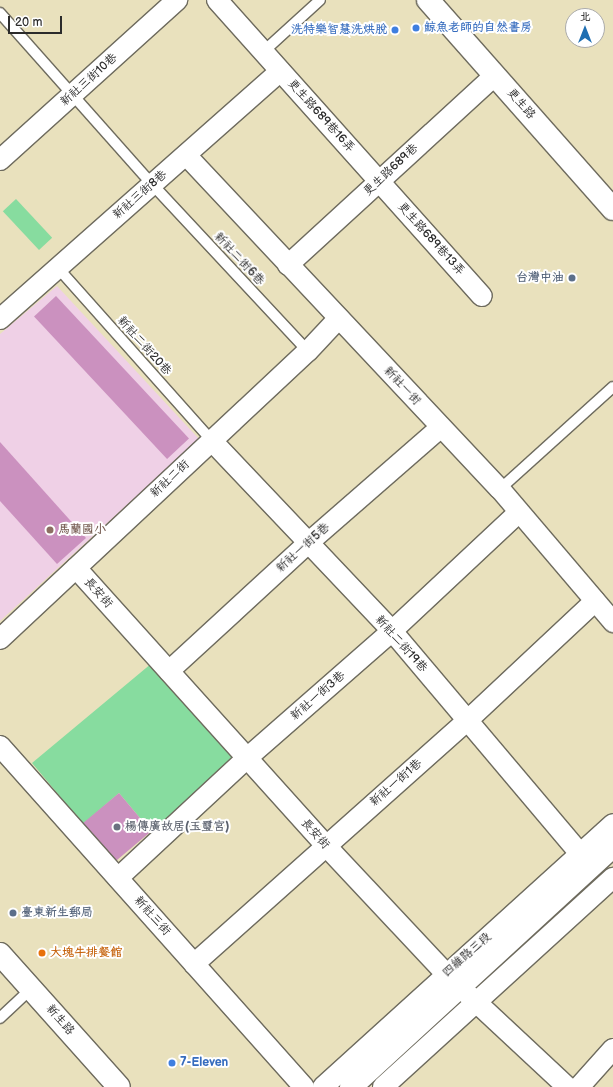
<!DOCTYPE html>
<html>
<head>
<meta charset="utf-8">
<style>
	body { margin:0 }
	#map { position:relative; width:613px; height:1087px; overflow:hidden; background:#e9e1bd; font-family:"Balsamiq Sans","LXGW WenKai TC",sans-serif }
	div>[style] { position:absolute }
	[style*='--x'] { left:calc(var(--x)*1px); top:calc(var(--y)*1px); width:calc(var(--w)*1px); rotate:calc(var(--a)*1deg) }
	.built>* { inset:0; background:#efd0e6 }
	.green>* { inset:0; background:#87dc9f; transform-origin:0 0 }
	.building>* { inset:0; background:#cb91bf; transform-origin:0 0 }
	.roads { filter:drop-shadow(1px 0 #6e6b5e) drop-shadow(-1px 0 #6e6b5e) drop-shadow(0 1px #6e6b5e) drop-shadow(0 -1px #6e6b5e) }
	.lane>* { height:10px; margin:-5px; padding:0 5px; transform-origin:5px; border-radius:5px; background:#fff }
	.street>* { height:20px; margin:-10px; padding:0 10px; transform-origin:10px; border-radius:10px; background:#fff }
	.secondary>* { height:22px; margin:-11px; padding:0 11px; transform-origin:11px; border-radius:11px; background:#fff }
	.dots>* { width:11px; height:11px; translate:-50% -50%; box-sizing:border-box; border:2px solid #fff; border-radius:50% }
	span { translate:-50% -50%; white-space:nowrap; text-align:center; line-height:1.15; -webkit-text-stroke:4px #fff; paint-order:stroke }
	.shop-label { font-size:12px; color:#366cbe; font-weight:700 }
	.left { translate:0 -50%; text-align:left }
	.right { translate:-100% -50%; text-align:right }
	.street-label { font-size:12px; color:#2b2b2b }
	.service-label { font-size:12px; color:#4e5e75; font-weight:700 }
	.education-label { font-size:12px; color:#785e54; font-weight:700 }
	.worship-label { font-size:12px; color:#5b616d; font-weight:700 }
	.food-label { font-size:12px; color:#c56008; font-weight:700 }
	.north { position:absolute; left:565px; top:8px; width:40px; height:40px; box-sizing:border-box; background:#fff; border:1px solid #aaa; border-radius:50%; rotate:0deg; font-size:11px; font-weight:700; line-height:16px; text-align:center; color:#2b2b2b }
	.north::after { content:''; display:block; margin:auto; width:14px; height:18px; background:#1f6fb2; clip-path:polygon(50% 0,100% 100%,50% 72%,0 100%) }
	.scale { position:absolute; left:8px; top:16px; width:54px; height:18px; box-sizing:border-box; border:2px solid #2b2b2b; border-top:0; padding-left:5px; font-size:12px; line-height:14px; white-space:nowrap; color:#2b2b2b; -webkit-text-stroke:3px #fff; paint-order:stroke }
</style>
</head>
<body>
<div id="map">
	<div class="built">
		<i style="clip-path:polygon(57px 286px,199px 439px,0 621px,0 334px)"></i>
	</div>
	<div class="green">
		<i style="left:16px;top:199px;width:53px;height:18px;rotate:47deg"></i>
		<i style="clip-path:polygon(152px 663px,235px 761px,151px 831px,119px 793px,83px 824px,32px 763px)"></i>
	</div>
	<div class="building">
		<i style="left:56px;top:296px;width:195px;height:30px;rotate:47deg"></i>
		<i style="clip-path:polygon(0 442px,86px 538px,57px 564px,0 501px)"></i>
		<i style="left:119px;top:793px;width:50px;height:48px;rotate:50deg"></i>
	</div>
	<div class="roads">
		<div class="lane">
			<i style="--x:0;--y:13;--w:229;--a:48.4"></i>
			<i style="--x:152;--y:184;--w:229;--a:47"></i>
			<i style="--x:263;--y:52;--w:77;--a:-42.4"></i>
			<i style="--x:58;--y:268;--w:232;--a:48.3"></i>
			<i style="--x:500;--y:489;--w:152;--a:-42.1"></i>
			<i style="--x:0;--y:1018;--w:44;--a:-43.2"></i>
		</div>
		<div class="street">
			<i style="--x:217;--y:0;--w:397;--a:48.2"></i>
			<i style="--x:186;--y:155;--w:458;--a:46.8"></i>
			<i style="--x:500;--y:489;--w:175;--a:49.6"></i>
			<i style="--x:0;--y:160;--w:239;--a:-42.1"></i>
			<i style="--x:288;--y:265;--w:281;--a:-42.5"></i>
			<i style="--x:0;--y:319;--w:374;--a:-41.5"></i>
			<i style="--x:212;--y:441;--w:262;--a:46.5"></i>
			<i style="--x:392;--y:631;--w:293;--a:49.8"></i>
			<i style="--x:76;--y:568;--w:374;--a:48"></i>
			<i style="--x:326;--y:846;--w:175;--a:46.8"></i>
			<i style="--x:446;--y:974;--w:166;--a:43"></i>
			<i style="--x:0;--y:639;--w:422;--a:-43.1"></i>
			<i style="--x:308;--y:351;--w:45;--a:-46.8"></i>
			<i style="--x:169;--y:671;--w:188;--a:-42.6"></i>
			<i style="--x:307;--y:544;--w:176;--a:-41.1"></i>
			<i style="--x:0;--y:746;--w:457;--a:48.3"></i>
			<i style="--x:118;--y:878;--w:176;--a:-42.9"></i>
			<i style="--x:247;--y:758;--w:193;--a:-41.2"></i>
			<i style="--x:392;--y:631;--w:173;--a:-43.1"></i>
			<i style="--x:194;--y:964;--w:367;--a:-41.7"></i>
			<i style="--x:468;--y:720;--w:174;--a:-43.1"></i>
			<i style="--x:323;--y:1087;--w:391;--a:-42.2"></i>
			<i style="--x:383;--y:1087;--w:311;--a:-42.3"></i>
			<i style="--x:579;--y:1087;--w:51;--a:-48.2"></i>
		</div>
		<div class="secondary">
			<i style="--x:428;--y:0;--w:279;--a:48.5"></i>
			<i style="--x:0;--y:954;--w:178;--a:48.2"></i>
			<i style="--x:351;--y:1087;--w:356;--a:-42.6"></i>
		</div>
	</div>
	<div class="dots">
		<i style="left:416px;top:28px;background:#3f7fe0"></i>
		<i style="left:395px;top:30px;background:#3f7fe0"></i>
		<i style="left:572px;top:278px;background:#5c6f8a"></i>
		<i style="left:50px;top:530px;background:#8d6e63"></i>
		<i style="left:117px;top:827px;background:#6b7280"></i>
		<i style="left:13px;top:913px;background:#5c6f8a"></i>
		<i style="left:42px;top:953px;background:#e8710a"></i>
		<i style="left:172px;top:1063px;background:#3f7fe0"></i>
	</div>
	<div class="shop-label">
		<span class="left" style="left:424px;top:28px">鯨魚老師的自然書房</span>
		<span class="right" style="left:387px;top:30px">洗特樂智慧洗烘脫</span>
		<span class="left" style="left:180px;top:1063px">7-Eleven</span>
	</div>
	<div class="street-label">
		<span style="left:89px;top:80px;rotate:-42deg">新社三街10巷</span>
		<span style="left:521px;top:104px;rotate:49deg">更生路</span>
		<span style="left:321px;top:116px;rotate:48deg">更生路689巷16弄</span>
		<span style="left:391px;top:170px;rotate:-43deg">更生路689巷</span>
		<span style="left:140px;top:195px;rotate:-41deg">新社三街8巷</span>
		<span style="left:431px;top:239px;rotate:48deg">更生路689巷13弄</span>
		<span style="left:239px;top:259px;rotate:47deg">新社二街6巷</span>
		<span style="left:144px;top:346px;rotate:48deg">新社二街20巷</span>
		<span style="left:402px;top:386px;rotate:47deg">新社一街</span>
		<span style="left:170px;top:479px;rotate:-43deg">新社二街</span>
		<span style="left:303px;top:548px;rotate:-42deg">新社一街5巷</span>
		<span style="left:98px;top:593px;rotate:48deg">長安街</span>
		<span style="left:401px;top:644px;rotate:48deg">新社二街19巷</span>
		<span style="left:318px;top:696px;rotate:-41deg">新社一街3巷</span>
		<span style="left:396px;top:783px;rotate:-41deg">新社一街1巷</span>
		<span style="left:315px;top:834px;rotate:48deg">長安街</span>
		<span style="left:152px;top:916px;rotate:48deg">新社三街</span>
		<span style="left:467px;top:955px;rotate:-41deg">四維路三段</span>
		<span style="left:60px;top:1020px;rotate:49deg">新生路</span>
	</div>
	<div class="service-label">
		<span class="right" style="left:564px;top:278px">台灣中油</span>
		<span class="left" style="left:21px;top:913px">臺東新生郵局</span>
	</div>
	<div class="education-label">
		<span class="left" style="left:58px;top:530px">馬蘭國小</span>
	</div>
	<div class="worship-label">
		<span class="left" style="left:125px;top:827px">楊傳廣故居(玉璽宮)</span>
	</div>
	<div class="food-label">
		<span class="left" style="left:50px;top:953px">大塊牛排餐館</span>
	</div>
	<div class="north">北</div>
	<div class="scale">20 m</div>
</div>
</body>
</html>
